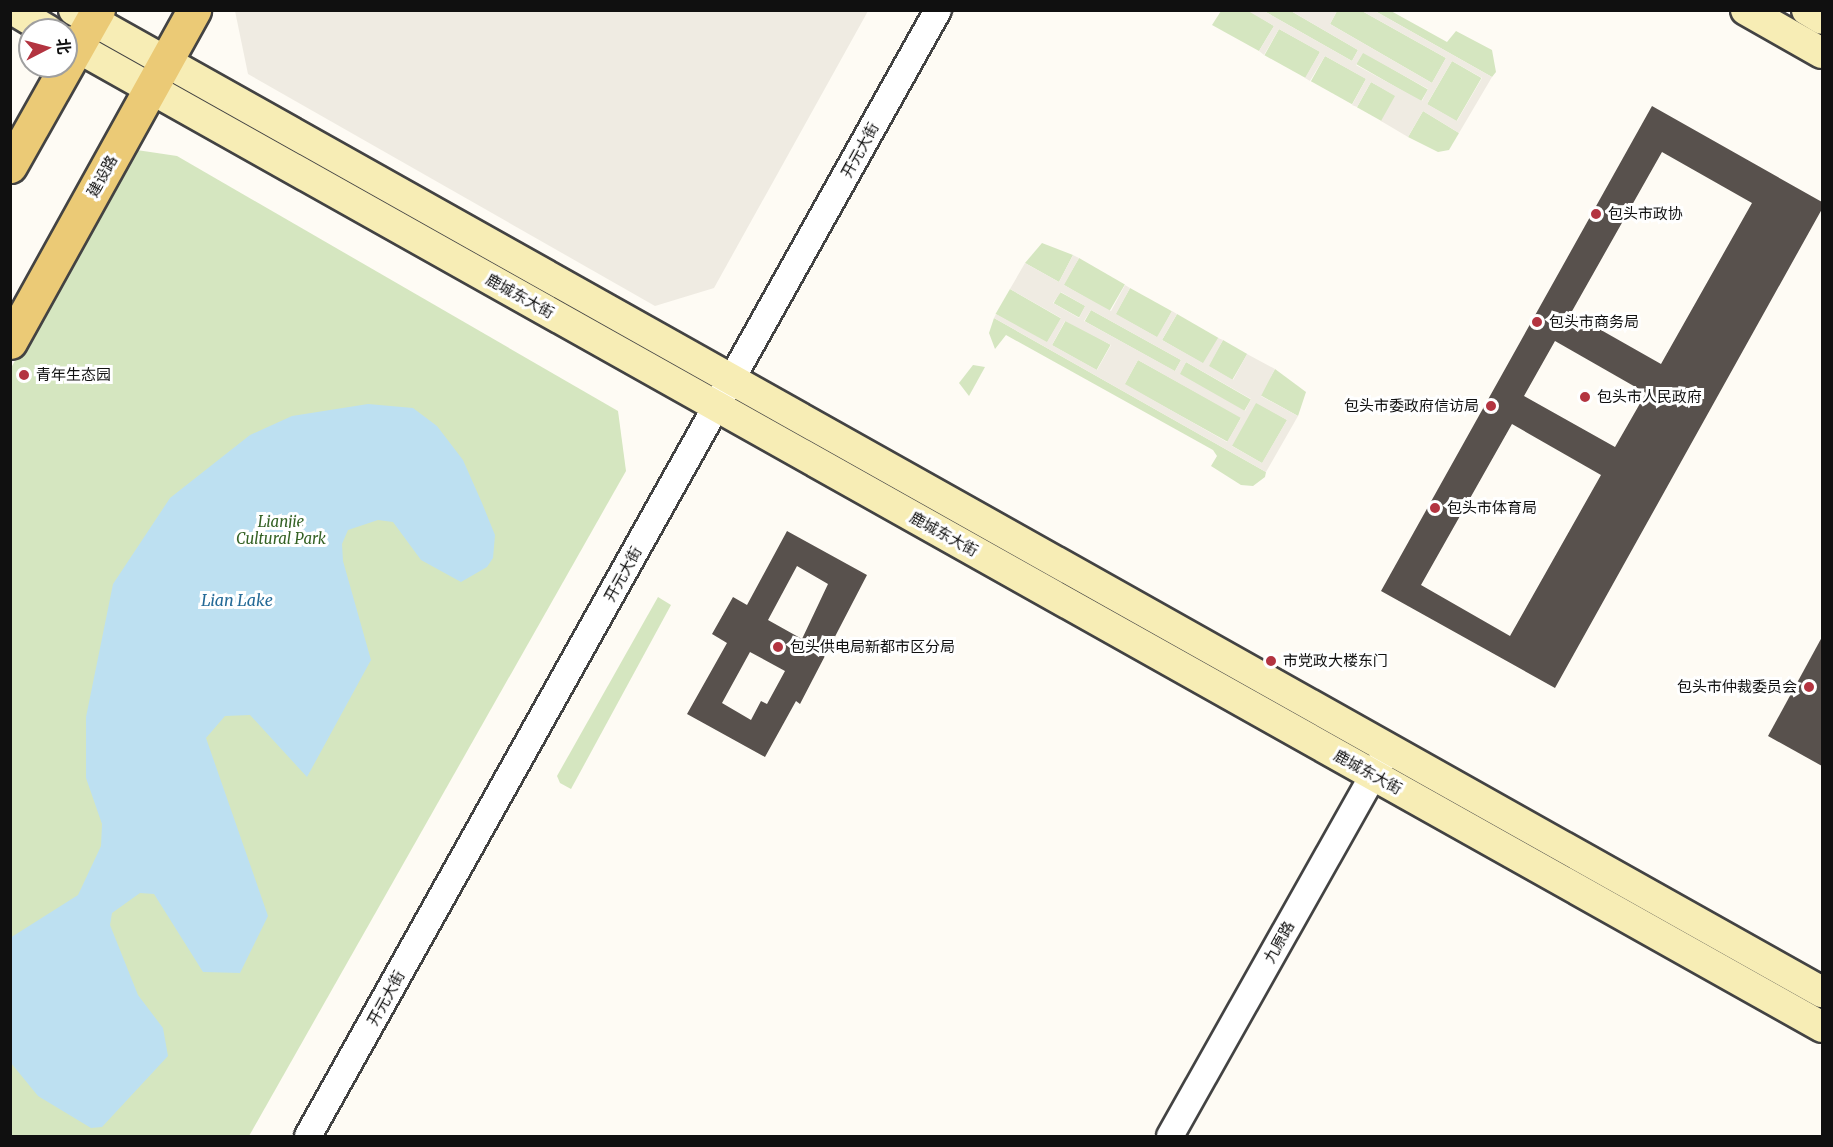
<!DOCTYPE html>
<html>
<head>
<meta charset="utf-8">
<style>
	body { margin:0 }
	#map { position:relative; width:1833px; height:1147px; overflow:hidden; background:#fefbf4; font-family:Merriweather,"Noto Sans SC",serif }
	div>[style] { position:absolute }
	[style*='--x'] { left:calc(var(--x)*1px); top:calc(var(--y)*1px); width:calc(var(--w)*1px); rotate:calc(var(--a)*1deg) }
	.green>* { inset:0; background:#d5e6c0; transform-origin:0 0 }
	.plaza>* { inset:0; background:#efebe2 }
	.water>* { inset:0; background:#bde0f1 }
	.building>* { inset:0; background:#58514d }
	.roads { filter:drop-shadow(2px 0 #434343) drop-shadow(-2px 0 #434343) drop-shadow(0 2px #434343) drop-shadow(0 -2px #434343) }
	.tertiary>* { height:26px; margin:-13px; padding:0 13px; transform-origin:13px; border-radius:13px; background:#fff }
	.secondary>* { height:30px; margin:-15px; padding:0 15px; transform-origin:15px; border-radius:15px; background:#f7edb5 }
	.primary>* { height:33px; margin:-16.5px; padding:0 16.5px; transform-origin:16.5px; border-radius:16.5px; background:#ebca76 }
	.dots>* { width:16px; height:16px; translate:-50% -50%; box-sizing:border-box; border:3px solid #fff; border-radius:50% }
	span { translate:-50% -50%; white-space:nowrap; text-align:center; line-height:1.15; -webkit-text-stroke:6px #fff; paint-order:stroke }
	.street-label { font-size:15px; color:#101010 }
	.poi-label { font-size:15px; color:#101010 }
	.left { translate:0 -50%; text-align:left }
	.right { translate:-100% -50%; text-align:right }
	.park-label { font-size:15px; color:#356225; font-style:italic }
	.water-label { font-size:16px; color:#246a97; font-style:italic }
	.frame { position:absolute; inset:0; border:12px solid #101010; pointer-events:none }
	.north { position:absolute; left:18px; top:18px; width:60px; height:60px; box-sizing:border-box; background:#fff; border:2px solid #9f9f9f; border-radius:50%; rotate:84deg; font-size:16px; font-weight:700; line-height:24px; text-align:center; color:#101010 }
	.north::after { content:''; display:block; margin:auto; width:21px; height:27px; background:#b33440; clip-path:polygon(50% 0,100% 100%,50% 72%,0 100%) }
</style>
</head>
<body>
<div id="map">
	<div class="green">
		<i style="clip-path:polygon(1248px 10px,1274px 26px,1259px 51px,1212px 25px,1221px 11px)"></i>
		<i style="clip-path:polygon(1264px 11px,1291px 11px,1358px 50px,1352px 61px)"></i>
		<i style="clip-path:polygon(1337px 11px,1362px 11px,1446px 58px,1432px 83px,1330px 24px)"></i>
		<i style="clip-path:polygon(1375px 11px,1391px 11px,1447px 42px,1456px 31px,1492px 50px,1496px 72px,1492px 77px)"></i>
		<i style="left:1279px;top:29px;width:47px;height:30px;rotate:29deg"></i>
		<i style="left:1363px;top:52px;width:75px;height:14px;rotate:30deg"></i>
		<i style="left:1325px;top:56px;width:47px;height:29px;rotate:29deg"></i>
		<i style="left:1452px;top:61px;width:34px;height:50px;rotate:30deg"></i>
		<i style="left:1371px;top:82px;width:29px;height:29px;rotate:29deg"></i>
		<i style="clip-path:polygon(1423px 111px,1459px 133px,1449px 150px,1438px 152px,1408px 137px)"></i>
		<i style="clip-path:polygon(130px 149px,177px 156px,618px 411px,626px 471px,249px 1136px,11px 1136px,11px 368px)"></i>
		<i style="clip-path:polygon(1042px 243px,1073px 255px,1059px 282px,1025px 263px)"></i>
		<i style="left:1079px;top:258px;width:53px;height:31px;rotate:30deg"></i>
		<i style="left:1130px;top:288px;width:48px;height:30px;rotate:29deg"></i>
		<i style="left:1010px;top:289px;width:59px;height:29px;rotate:30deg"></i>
		<i style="left:1060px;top:292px;width:29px;height:13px;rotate:29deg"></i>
		<i style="left:1091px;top:310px;width:103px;height:13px;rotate:29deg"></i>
		<i style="left:1177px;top:314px;width:48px;height:30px;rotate:30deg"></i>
		<i style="clip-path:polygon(994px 318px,1266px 472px,1265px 477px,1253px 486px,1241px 485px,1211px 466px,1217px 456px,1213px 450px,1006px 335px,995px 349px,989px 333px)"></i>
		<i style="left:1066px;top:320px;width:51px;height:29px;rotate:29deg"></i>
		<i style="left:1223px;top:340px;width:28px;height:30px;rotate:30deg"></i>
		<i style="left:1138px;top:360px;width:118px;height:28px;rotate:29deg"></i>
		<i style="left:1186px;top:362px;width:75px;height:14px;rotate:30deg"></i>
		<i style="clip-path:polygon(973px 365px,985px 367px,969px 396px,959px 383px)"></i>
		<i style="clip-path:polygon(1275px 369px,1306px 392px,1298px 416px,1260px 395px)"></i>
		<i style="left:1256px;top:402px;width:36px;height:50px;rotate:30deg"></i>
		<i style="clip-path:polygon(658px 597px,671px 605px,571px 789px,560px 783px,557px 776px)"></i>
	</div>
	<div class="plaza">
		<i style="clip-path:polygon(235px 11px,235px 10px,868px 11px,714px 288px,655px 306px,248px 74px)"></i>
		<i style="clip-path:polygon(evenodd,1248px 11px,1264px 11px,1352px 61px,1358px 50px,1291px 11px,1337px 11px,1330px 24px,1432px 83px,1446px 58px,1362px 11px,1375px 11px,1492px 77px,1459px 133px,1423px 111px,1408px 137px,1381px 121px,1395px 96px,1371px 82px,1357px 107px,1352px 105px,1366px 79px,1325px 56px,1310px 81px,1305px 78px,1320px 52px,1279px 29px,1264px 55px,1259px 51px,1274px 26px,1248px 11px,1363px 53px,1428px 89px,1422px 101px,1356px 65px,1363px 53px,1248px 11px,1452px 61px,1482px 78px,1457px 121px,1427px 104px,1452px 61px)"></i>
		<i style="clip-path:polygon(evenodd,1073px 255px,1079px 258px,1064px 285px,1111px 311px,1125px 285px,1130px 288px,1116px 314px,1157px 337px,1172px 311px,1177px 314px,1162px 340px,1203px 363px,1218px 338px,1223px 340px,1209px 366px,1233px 380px,1247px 354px,1275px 369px,1261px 396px,1298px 416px,1266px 472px,994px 318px,996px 314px,1047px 342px,1061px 318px,1010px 289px,1025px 263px,1059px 282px,1073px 255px,1061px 292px,1085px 306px,1079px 318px,1053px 303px,1061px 292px,1073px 255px,1091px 310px,1181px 360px,1175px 371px,1084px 321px,1091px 310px,1073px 255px,1065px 321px,1111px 345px,1097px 370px,1052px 345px,1065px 321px,1073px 255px,1138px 360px,1241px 418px,1227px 442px,1125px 384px,1138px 360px,1073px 255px,1186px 362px,1251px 399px,1245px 411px,1180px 374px,1186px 362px,1073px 255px,1256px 403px,1287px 420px,1262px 463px,1232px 446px,1256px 403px)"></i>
	</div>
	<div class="water">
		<i style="clip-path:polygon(368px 404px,413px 408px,437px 426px,463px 460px,482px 503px,495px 535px,493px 558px,487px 567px,461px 582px,421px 560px,393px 522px,378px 520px,348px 530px,342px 544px,343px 561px,371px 660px,307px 777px,250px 715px,225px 716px,206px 738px,268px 916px,240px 973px,203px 972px,154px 894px,140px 893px,112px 913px,110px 925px,138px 995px,163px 1028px,168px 1056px,102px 1127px,91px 1128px,38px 1096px,11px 1063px,10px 938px,78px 895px,101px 846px,102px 824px,86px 778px,86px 717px,113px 584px,170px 498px,250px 435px,292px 416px)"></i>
	</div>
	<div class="building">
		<i style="clip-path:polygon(evenodd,1652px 106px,1822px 202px,1822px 209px,1555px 688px,1381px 591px,1652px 106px,1662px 152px,1752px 203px,1661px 364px,1571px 313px,1662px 152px,1652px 106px,1555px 341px,1646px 393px,1615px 447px,1524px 396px,1555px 341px,1652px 106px,1512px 424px,1601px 475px,1510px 636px,1421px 585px,1512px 424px)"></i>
		<i style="clip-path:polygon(evenodd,787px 531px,867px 575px,800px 704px,796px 701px,765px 757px,687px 714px,727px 643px,712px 634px,733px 597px,747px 605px,787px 531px,797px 566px,828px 584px,802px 639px,768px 620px,797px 566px,787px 531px,750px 652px,785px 671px,767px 704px,761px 701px,751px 720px,722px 703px,750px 652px)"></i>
		<i style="clip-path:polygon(1822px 637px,1822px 766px,1768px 736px)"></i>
	</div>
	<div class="roads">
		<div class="tertiary">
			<i style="--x:308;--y:1136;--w:1290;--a:-60.77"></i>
			<i style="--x:1170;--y:1136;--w:433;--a:-60.6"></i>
		</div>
		<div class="secondary">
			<i style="--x:14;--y:10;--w:39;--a:31"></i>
			<i style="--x:74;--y:10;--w:2005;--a:29.33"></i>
			<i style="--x:1746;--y:10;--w:87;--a:29.5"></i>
			<i style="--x:1807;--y:10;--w:17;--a:31"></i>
			<i style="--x:66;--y:41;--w:2014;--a:29.31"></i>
		</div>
		<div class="primary">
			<i style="--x:10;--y:166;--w:179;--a:-60.6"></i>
			<i style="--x:10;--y:342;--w:380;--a:-61"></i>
		</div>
	</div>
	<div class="dots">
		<i style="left:1596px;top:214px;background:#b33440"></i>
		<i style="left:1537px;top:322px;background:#b33440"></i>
		<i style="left:24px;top:375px;background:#b33440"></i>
		<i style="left:1585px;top:397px;background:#b33440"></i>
		<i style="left:1491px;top:406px;background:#b33440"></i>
		<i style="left:1435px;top:508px;background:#b33440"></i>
		<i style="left:778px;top:647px;background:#b33440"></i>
		<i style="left:1271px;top:661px;background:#b33440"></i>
		<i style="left:1809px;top:687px;background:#b33440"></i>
	</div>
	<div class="street-label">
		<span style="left:860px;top:150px;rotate:-61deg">开元大街</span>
		<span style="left:102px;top:176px;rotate:-61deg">建设路</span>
		<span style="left:520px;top:296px;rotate:29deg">鹿城东大街</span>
		<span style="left:944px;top:534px;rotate:29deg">鹿城东大街</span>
		<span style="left:623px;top:574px;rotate:-61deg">开元大街</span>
		<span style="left:1368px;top:772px;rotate:29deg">鹿城东大街</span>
		<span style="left:1279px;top:942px;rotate:-61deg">九原路</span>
		<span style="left:386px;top:998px;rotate:-61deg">开元大街</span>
	</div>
	<div class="poi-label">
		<span class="left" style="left:1608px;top:214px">包头市政协</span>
		<span class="left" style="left:1549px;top:322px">包头市商务局</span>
		<span class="left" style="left:36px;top:375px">青年生态园</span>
		<span class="left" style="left:1597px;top:397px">包头市人民政府</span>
		<span class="right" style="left:1479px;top:406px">包头市委政府信访局</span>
		<span class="left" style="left:1447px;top:508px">包头市体育局</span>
		<span class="left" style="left:790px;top:647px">包头供电局新都市区分局</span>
		<span class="left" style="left:1283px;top:661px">市党政大楼东门</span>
		<span class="right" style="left:1797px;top:687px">包头市仲裁委员会</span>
	</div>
	<div class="park-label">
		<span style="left:281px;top:530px">Lianjie<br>Cultural Park</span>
	</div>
	<div class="water-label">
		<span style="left:237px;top:600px">Lian Lake</span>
	</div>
	<div class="frame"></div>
	<div class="north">北</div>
</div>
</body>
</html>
